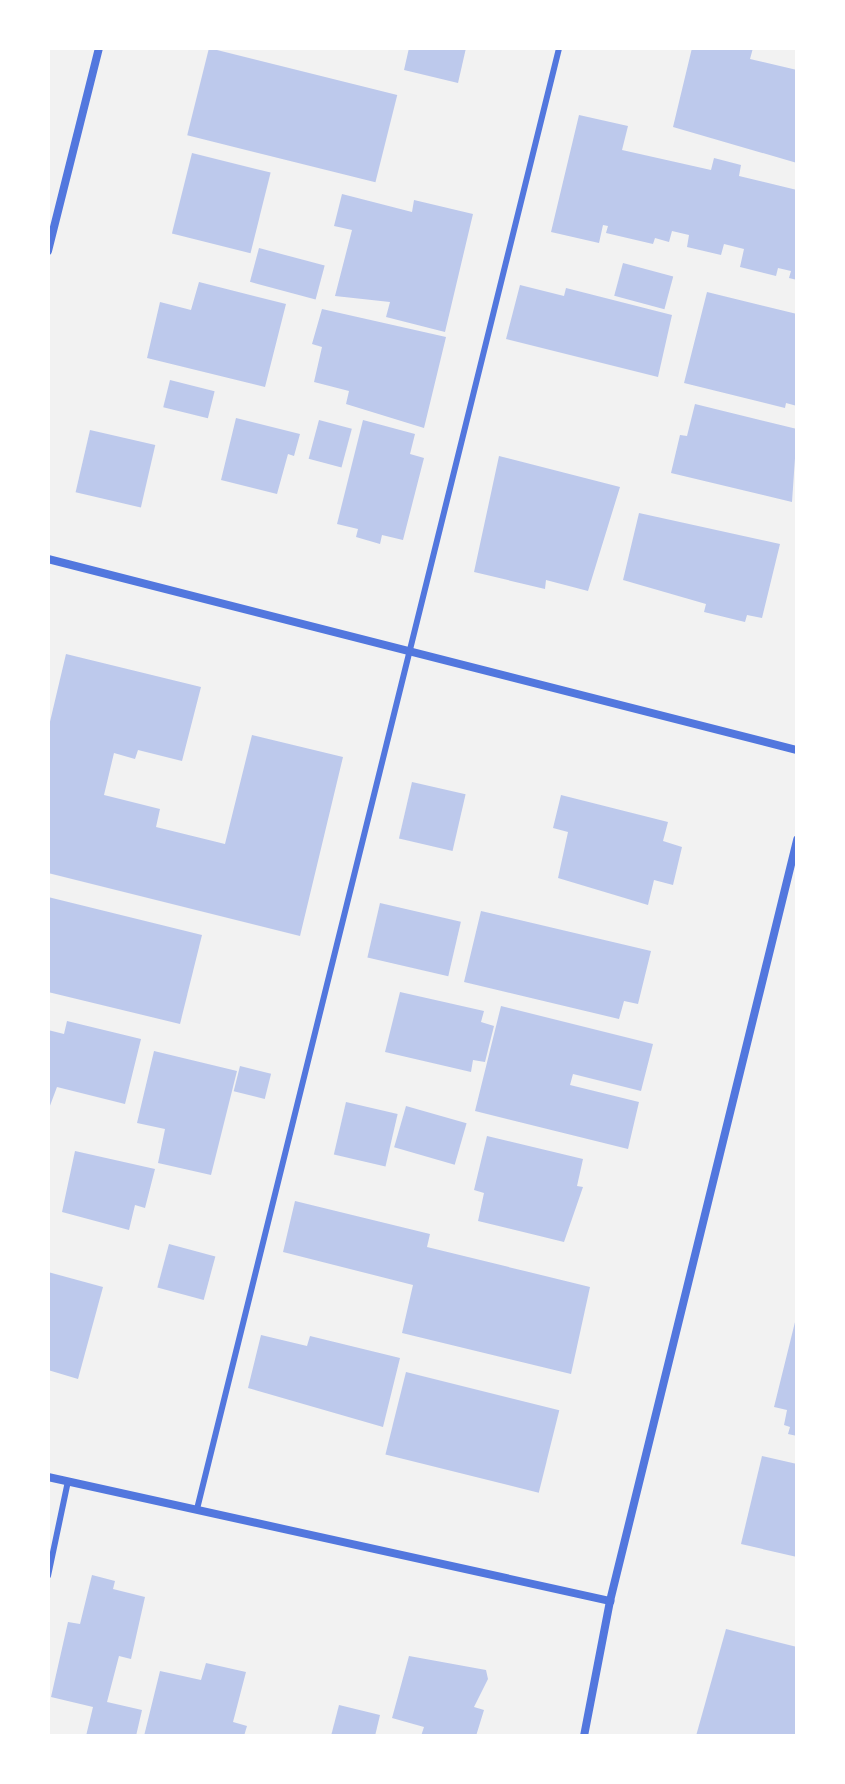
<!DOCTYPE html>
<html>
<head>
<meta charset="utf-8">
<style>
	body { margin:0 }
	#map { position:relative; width:845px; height:1784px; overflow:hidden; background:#f2f2f2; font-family:"Alegreya Sans",sans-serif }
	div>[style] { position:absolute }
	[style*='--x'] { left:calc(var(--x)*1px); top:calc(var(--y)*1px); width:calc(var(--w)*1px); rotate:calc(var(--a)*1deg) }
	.building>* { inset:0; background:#bdc9ec; transform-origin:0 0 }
	.service>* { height:6px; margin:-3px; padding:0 3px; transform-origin:3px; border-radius:3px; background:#5277de }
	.minor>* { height:8px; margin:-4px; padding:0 4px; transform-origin:4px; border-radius:4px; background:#5277de }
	span { translate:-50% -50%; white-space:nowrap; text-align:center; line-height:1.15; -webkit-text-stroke:8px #fff; paint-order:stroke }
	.frame { position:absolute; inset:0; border:50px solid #fff; pointer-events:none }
</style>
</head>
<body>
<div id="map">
	<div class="building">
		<i style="left:209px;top:48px;width:194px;height:90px;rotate:14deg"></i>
		<i style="clip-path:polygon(409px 48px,466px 48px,458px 83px,404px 70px)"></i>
		<i style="clip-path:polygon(692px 48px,753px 48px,750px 59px,797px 70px,797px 163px,673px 127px)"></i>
		<i style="clip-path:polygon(579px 115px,628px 126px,622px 150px,711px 170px,714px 158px,741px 165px,739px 176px,797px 190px,797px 280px,789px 278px,791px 271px,778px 268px,776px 276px,740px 267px,744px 249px,724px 244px,721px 255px,687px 247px,689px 235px,672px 231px,669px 242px,655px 238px,653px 244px,606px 233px,608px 226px,603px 225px,599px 243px,551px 232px)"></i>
		<i style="left:192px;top:153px;width:81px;height:83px;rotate:14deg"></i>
		<i style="clip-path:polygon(342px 194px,412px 212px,414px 200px,473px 214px,445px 332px,386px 317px,390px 302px,335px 296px,352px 230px,334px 226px)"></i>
		<i style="left:259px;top:248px;width:68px;height:35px;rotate:15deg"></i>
		<i style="left:623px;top:263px;width:52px;height:34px;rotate:15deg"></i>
		<i style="clip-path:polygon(199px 282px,286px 304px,265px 387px,147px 358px,160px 302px,191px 310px)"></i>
		<i style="clip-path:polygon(520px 285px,564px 296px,566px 288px,672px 315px,658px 377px,506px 339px)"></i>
		<i style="clip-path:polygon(707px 292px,797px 314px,797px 406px,786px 403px,785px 408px,684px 383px)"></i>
		<i style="clip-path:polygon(322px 309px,446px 337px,424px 428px,346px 404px,349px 391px,314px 382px,322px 347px,312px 344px)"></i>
		<i style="left:170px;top:380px;width:46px;height:28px;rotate:14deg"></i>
		<i style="clip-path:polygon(695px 404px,797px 429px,792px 502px,671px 473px,680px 435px,687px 436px)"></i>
		<i style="clip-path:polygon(236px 418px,300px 434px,294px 456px,288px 454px,277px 494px,221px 480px)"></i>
		<i style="left:319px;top:420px;width:34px;height:40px;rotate:15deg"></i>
		<i style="clip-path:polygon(363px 420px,415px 434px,410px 454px,424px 458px,403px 540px,382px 535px,380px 544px,356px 537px,358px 529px,337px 524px)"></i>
		<i style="left:90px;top:430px;width:67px;height:64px;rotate:13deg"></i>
		<i style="clip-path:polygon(499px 456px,620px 487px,588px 591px,546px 580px,545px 589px,474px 572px)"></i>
		<i style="clip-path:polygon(639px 513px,780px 544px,762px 618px,747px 615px,745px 622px,704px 612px,706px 604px,623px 580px)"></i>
		<i style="clip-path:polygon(66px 654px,201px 687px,182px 761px,138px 750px,135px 759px,114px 753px,104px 795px,160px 809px,156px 827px,225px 844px,252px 735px,343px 757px,300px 936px,48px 873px,48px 730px)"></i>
		<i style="left:412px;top:782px;width:55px;height:58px;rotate:13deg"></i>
		<i style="clip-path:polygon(561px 795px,668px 822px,663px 841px,682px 847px,673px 885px,654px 880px,648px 905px,558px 878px,568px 832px,553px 828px)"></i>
		<i style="clip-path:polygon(48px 897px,202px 935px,180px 1024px,48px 992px)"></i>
		<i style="left:380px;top:903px;width:83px;height:56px;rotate:13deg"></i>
		<i style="clip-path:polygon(481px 911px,651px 951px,638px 1004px,624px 1001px,619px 1019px,464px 982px)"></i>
		<i style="clip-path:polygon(400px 992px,484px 1011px,481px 1022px,494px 1026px,485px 1062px,473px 1060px,471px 1072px,385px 1052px)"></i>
		<i style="clip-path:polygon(501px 1006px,653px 1044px,641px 1091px,573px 1074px,570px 1085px,639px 1102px,628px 1149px,475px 1111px)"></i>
		<i style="clip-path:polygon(67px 1021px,141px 1039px,125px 1104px,57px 1087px,48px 1111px,48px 1030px,64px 1034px)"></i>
		<i style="clip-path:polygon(154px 1051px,237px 1071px,211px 1175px,158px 1163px,165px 1129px,137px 1123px)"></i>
		<i style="left:240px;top:1066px;width:32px;height:26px;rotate:14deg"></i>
		<i style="left:346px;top:1102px;width:53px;height:54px;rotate:13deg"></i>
		<i style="left:406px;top:1106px;width:63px;height:43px;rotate:16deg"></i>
		<i style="clip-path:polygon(487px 1136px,583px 1159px,577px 1186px,583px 1187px,564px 1242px,478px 1221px,484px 1193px,474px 1190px)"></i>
		<i style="clip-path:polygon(75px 1151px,155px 1169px,145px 1208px,135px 1205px,129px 1230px,62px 1212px)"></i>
		<i style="clip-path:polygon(295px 1201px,430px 1234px,427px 1247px,590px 1287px,571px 1374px,402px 1333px,413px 1285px,283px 1252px)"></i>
		<i style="left:169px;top:1244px;width:48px;height:45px;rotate:15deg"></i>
		<i style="clip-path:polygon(48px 1272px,103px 1287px,78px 1379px,48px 1370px)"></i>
		<i style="clip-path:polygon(796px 1318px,797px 1318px,797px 1436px,788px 1434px,790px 1427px,784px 1425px,787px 1410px,774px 1407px)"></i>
		<i style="clip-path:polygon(261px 1335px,307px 1346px,310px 1336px,400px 1358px,383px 1427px,248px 1388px)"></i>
		<i style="left:406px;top:1372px;width:158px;height:85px;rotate:14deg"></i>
		<i style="clip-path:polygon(762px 1456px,797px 1464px,797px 1557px,741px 1544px)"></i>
		<i style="clip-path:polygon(92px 1575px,115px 1581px,113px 1589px,145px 1597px,131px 1659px,119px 1656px,107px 1702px,142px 1710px,136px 1736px,86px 1736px,93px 1707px,51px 1697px,68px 1622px,80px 1624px)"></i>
		<i style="clip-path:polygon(726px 1629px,797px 1647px,797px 1736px,696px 1736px)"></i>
		<i style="clip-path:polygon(409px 1656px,486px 1670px,488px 1679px,474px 1707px,484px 1710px,476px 1736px,421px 1736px,424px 1727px,392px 1718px)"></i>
		<i style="clip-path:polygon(206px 1663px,246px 1672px,233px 1722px,247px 1726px,244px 1736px,144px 1736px,160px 1671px,201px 1680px)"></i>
		<i style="clip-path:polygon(339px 1705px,380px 1715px,375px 1736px,331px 1736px)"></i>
	</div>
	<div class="service">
		<i style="--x:197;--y:1509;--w:1505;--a:-76.08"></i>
		<i style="--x:48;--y:1576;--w:97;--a:-78.1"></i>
	</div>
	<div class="minor">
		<i style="--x:48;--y:251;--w:209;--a:-75.9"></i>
		<i style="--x:48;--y:559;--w:773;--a:14.31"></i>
		<i style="--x:48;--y:1477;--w:576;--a:12.44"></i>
		<i style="--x:584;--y:1736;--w:137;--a:-79.1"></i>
		<i style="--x:610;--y:1601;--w:784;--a:-76.19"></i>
	</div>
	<div class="frame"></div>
</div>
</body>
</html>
